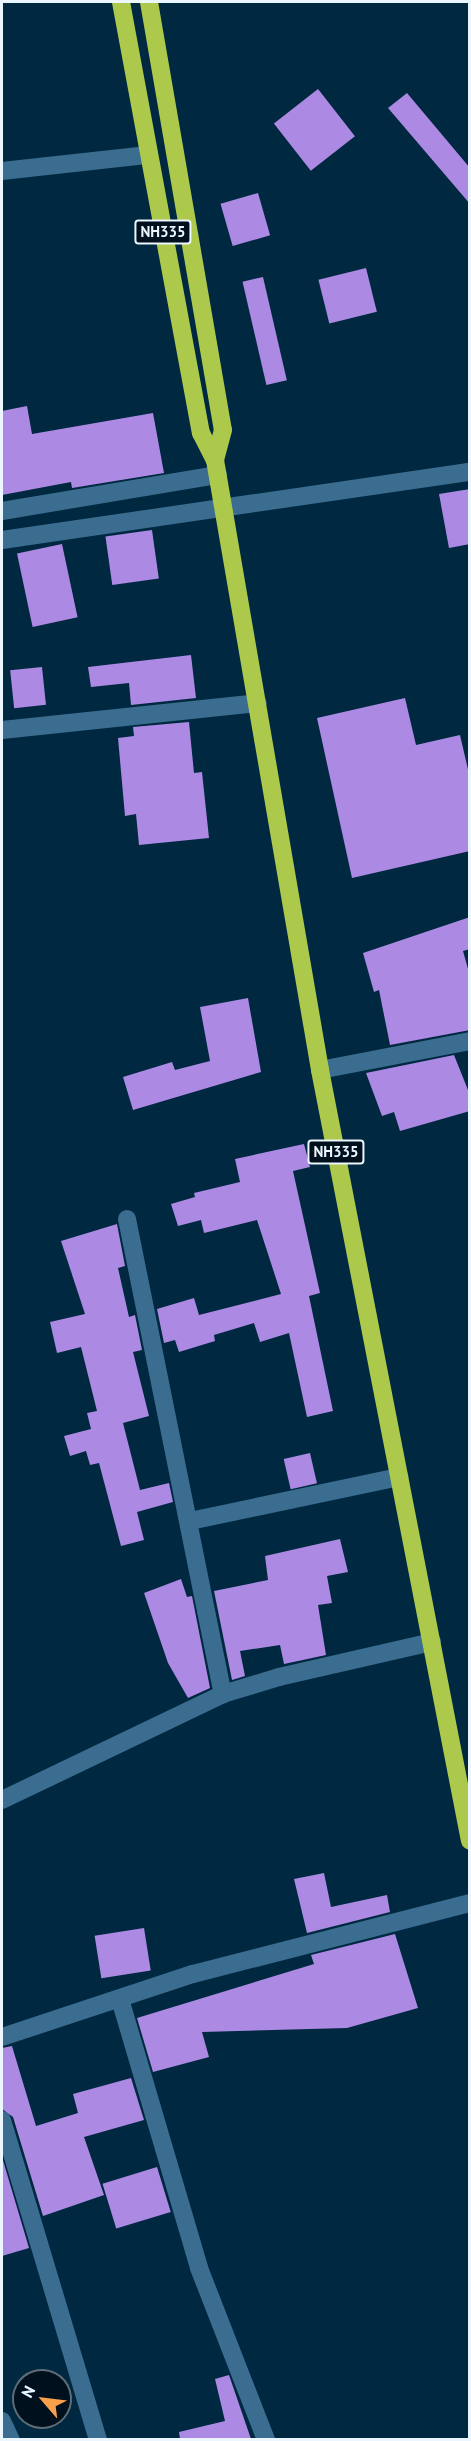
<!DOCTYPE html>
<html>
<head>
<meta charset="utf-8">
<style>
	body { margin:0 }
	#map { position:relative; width:471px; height:2441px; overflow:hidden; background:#002840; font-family:"PT Sans",sans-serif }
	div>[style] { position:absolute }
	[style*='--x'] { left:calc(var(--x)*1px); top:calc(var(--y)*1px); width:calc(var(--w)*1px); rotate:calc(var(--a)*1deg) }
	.building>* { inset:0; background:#ac89e3; transform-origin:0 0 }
	.minor>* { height:18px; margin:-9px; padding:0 9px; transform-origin:9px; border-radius:9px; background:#3a6d8f }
	.highway>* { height:18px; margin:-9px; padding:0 9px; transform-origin:9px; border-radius:9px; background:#acc94b }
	span { translate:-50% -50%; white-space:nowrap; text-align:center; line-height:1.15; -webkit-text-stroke:6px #00101d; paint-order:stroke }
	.shield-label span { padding:2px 4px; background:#00101d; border:2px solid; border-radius:4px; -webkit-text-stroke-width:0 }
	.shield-label { font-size:15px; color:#ecf6ff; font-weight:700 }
	.frame { position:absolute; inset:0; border:3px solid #ecf6ff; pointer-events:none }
	.north { position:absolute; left:12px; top:2369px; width:60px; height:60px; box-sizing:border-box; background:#00101d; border:2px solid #5e6c77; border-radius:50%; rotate:298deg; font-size:16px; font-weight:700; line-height:24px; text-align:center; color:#ecf6ff }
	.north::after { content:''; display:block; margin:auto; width:21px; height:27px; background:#f9a04c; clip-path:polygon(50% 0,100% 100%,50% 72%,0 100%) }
</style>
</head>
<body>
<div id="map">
	<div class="building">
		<i style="left:318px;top:89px;width:60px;height:56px;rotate:52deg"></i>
		<i style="clip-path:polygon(407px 93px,470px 168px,470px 204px,388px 108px)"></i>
		<i style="left:258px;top:193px;width:44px;height:39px;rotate:74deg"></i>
		<i style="left:366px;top:268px;width:45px;height:49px;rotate:76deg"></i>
		<i style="left:263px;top:277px;width:106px;height:21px;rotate:77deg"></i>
		<i style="clip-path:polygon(27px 406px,32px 434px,153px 413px,164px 473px,72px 488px,71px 482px,2px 495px,2px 411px)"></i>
		<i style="clip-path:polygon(470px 489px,470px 544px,449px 548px,439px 494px)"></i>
		<i style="left:152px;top:530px;width:49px;height:47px;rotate:82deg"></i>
		<i style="left:62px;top:544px;width:75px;height:46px;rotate:78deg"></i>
		<i style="clip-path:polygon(191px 655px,196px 698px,131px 705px,129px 683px,91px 687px,88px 667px)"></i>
		<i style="left:42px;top:667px;width:38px;height:32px;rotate:84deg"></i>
		<i style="clip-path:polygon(405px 698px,416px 745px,460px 735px,470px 778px,470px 851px,352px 878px,317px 718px)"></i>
		<i style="clip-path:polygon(189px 722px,194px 773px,202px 772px,209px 838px,139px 845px,136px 814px,125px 816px,118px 738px,134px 736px,133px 727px)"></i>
		<i style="clip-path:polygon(470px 917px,470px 949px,463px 951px,470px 976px,470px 1030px,390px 1045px,379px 990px,374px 992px,363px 953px)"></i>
		<i style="clip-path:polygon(248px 998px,261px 1072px,133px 1110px,123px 1077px,172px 1062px,175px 1070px,210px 1061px,200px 1007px)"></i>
		<i style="clip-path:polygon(454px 1055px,470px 1095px,470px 1111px,400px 1131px,394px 1112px,382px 1116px,366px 1073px)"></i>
		<i style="clip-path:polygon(304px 1144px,310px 1167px,293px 1171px,320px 1293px,309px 1296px,333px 1411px,307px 1417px,289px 1333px,260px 1342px,254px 1323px,214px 1335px,215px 1341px,179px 1352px,175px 1340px,164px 1343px,157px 1309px,194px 1298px,199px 1315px,281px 1294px,257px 1220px,204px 1233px,201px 1220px,178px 1226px,171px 1204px,195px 1197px,194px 1193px,240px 1182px,235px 1159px)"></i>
		<i style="clip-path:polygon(117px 1224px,125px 1266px,118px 1268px,129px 1317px,135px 1315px,142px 1350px,133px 1352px,149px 1416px,123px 1423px,140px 1490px,169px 1483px,173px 1502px,137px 1512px,144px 1540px,121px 1546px,99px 1463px,90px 1465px,86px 1451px,70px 1456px,64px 1436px,91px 1429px,87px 1413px,97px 1411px,81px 1347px,57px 1353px,50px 1322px,85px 1314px,61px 1241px)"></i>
		<i style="left:310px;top:1453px;width:31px;height:27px;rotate:77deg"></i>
		<i style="clip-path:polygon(340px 1539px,348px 1572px,327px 1576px,332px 1603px,318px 1605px,326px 1655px,284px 1664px,280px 1645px,240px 1651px,245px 1676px,232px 1680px,214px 1591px,268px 1580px,265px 1556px)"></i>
		<i style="clip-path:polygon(181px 1579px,187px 1597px,192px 1596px,210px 1688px,188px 1698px,168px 1663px,144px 1593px)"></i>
		<i style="clip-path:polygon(324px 1873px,331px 1907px,387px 1895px,390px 1912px,307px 1933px,294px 1879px)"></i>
		<i style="left:144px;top:1928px;width:43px;height:50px;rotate:81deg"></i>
		<i style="clip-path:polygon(395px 1934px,418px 2008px,347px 2028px,202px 2032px,209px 2057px,153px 2072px,137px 2018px,314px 1964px,311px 1955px)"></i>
		<i style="clip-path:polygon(12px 2046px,36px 2126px,78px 2113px,73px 2094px,131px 2078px,144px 2120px,84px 2137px,104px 2195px,43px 2216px,13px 2117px,2px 2109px,2px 2048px)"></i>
		<i style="clip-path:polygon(2px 2157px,29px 2248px,2px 2256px)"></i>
		<i style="left:157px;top:2167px;width:47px;height:57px;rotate:73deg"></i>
		<i style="clip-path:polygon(229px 2375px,251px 2439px,180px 2439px,179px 2432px,225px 2421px,215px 2379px)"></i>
	</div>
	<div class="minor">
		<i style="--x:2;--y:171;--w:147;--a:-6.3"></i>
		<i style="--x:2;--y:511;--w:219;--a:-9.5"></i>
		<i style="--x:2;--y:540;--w:473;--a:-8.3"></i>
		<i style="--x:2;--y:730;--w:257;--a:-6"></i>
		<i style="--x:320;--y:1070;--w:153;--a:-10.9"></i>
		<i style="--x:127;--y:1219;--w:485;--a:78.6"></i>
		<i style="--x:190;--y:1521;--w:214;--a:-11.9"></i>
		<i style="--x:2;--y:1800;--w:245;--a:-25.6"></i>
		<i style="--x:223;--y:1694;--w:59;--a:-16.9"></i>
		<i style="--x:279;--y:1677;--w:157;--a:-12.9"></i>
		<i style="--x:120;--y:1999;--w:280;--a:73.6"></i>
		<i style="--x:199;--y:2268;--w:185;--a:68.7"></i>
		<i style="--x:2;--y:2037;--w:201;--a:-18.3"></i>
		<i style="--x:193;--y:1974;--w:286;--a:-14.4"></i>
		<i style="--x:2;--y:2120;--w:334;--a:73.3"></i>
		<i style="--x:2;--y:2421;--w:21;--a:65"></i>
	</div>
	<div class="highway">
		<i style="--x:121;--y:2;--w:438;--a:79.5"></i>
		<i style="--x:201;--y:433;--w:30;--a:63"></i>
		<i style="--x:215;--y:460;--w:619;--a:80.23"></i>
		<i style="--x:320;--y:1070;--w:785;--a:78.99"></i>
		<i style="--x:149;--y:2;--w:434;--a:80.2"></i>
		<i style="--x:223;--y:430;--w:31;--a:105"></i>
	</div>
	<div class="shield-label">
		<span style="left:163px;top:232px">NH335</span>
		<span style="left:336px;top:1152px">NH335</span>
	</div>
	<div class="frame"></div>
	<div class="north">N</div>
</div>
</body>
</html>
